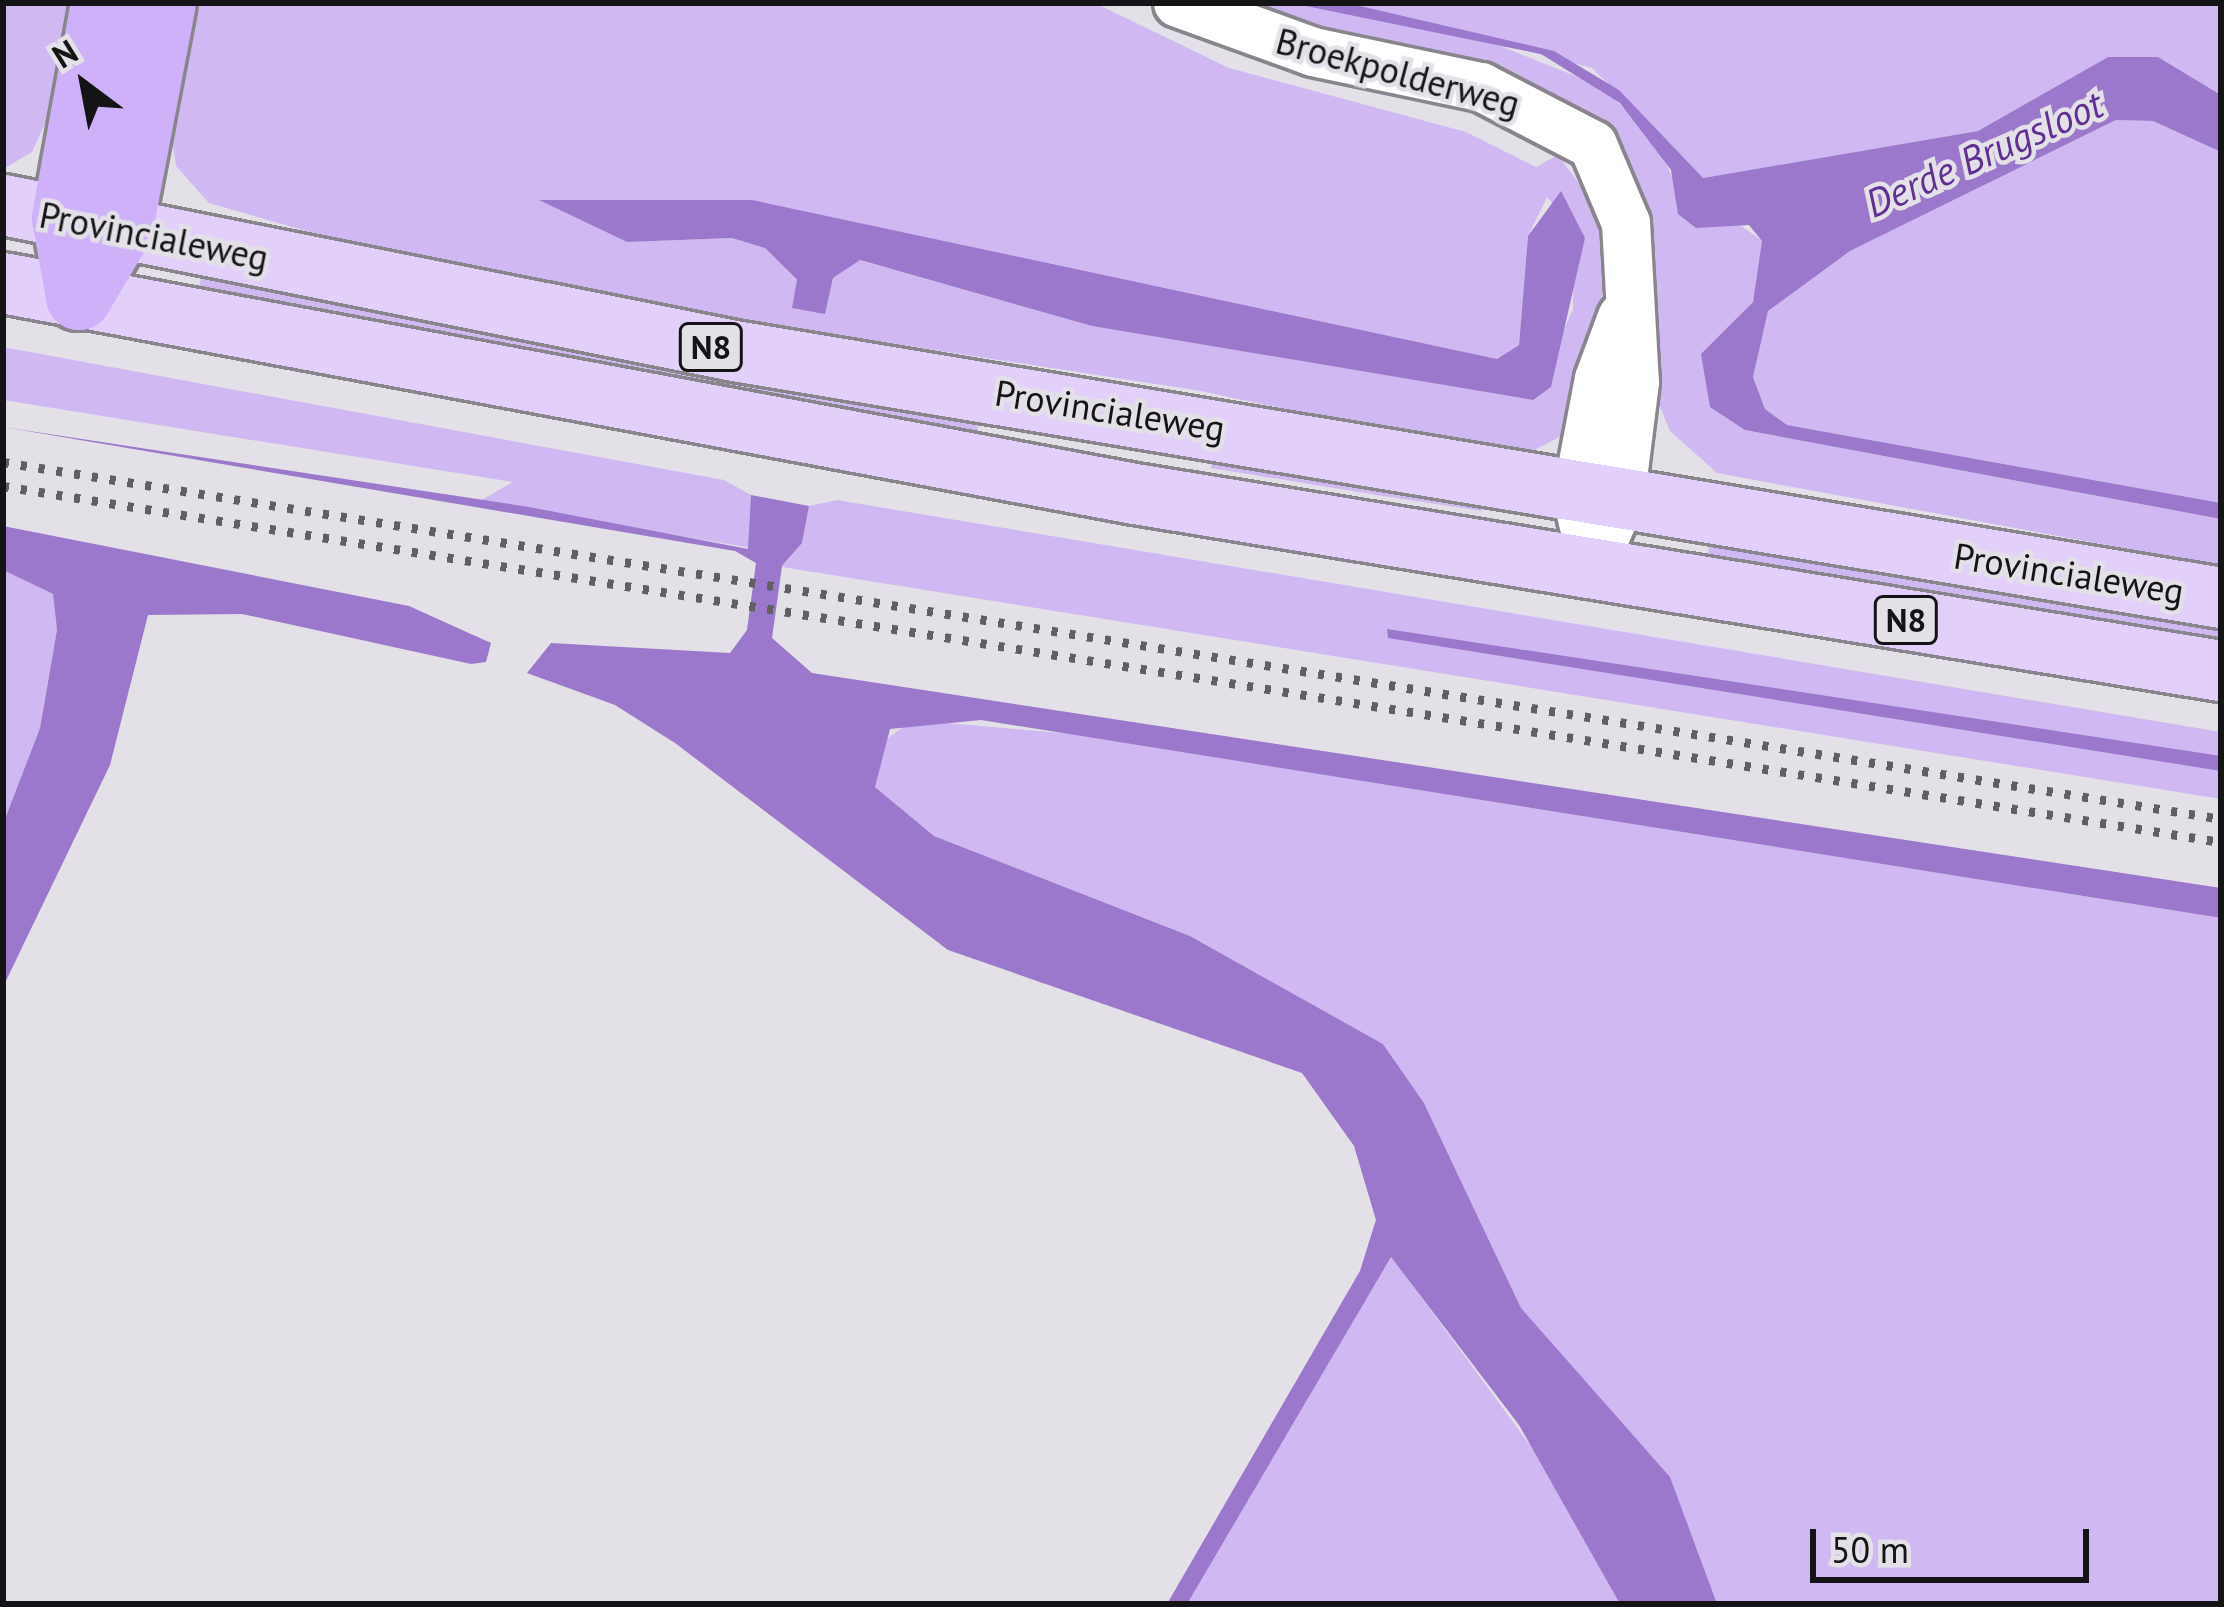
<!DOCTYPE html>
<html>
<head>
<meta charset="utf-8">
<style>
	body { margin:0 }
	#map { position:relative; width:2224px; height:1607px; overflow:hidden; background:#e3e1e7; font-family:"PT Sans",sans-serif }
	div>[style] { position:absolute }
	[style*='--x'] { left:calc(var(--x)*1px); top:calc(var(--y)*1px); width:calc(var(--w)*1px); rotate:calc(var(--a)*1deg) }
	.green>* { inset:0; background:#d0b9f3; transform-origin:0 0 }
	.water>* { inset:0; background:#9b78cb }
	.roads { filter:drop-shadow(3px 0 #88868c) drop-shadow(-3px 0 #88868c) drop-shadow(0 3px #88868c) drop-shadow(0 -3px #88868c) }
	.minor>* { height:48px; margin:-24px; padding:0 24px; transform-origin:24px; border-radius:24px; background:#fff }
	.major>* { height:60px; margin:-30px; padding:0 30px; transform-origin:30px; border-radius:30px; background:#e2d0fb }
	.highway>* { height:66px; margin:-33px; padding:0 33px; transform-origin:33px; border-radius:33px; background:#ceb1f9 }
	.rail>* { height:9px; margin-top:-4.5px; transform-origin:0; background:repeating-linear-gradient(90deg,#615f63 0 6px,transparent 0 18px) }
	span { translate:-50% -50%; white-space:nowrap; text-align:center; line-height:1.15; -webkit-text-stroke:9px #e3e1e7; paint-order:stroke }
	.shield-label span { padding:3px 9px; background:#e3e1e7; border:3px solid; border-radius:9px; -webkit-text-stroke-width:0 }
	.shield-label { font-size:33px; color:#141315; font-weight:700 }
	.street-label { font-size:36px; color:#141315 }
	.water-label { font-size:39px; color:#602f93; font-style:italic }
	.frame { position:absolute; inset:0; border:6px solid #141315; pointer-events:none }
	.north { position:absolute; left:24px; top:24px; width:120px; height:120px; -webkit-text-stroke:9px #e3e1e7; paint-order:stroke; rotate:328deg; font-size:33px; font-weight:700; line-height:48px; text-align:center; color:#141315 }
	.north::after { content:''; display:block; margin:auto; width:42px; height:54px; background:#141315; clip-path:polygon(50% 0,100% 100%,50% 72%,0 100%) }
	.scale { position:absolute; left:1810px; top:1529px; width:279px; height:54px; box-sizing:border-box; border:6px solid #141315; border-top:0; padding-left:15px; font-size:36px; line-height:42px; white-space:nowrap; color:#141315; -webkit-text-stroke:9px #e3e1e7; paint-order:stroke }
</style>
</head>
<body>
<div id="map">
	<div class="green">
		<i style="clip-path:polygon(3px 3px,72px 3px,50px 113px,32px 152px,3px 169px)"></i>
		<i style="clip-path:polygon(evenodd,194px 3px,1095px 3px,1229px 68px,1466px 132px,1536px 167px,1558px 155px,1600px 212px,1605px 277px,1584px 400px,1567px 433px,1521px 457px,1495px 454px,1201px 391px,654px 307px,323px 236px,209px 203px,176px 166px,169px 120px,194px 3px,1547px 197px,1574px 228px,1573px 309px,1533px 400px,1092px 326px,859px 260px,833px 278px,825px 313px,793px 308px,797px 281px,765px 248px,732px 238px,627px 242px,542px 201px,752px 201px,1497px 359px,1519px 345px,1528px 236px,1547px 197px)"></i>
		<i style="clip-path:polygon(1228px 3px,1291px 3px,1490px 42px,1603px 87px,1654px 138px,1696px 228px,1732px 220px,1763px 241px,1753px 302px,1714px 342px,1745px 430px,2221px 519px,2221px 566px,1717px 473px,1670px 431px,1653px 390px,1646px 222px,1597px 120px,1525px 80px)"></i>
		<i style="clip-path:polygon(1347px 3px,2221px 3px,2221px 95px,2158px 57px,2108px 57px,1978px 131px,1703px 178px,1592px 68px)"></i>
		<i style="clip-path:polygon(2116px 120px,2153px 121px,2221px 152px,2221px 503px,1787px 425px,1765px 409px,1753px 377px,1767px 311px,1850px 251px)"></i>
		<i style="clip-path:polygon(202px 274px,703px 378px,975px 419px,980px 435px,196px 301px)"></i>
		<i style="clip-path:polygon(3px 347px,724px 480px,751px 495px,752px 548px,478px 502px,513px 482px,3px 400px)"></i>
		<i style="clip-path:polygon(1211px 454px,1486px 499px,1482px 511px,1383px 496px,1211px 468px)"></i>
		<i style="clip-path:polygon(837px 500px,2221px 732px,2221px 799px,782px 567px,802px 543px,809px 506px)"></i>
		<i style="left:1711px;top:536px;width:517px;height:34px;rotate:9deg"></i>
		<i style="clip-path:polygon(3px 570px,53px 594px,57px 630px,40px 728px,3px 824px)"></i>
		<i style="clip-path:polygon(913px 720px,1072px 734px,2221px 918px,2221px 1604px,1717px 1604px,1521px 1308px,1424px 1103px,1383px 1044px,1190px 936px,934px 836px,875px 787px,877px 746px)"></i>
		<i style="clip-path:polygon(1376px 1220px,1391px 1256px,1552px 1475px,1620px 1604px,1167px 1604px,1360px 1271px)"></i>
	</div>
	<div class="water">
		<i style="clip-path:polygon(1291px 3px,1347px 3px,1554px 51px,1619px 90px,1703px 178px,1978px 131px,2108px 57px,2158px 57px,2221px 95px,2221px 152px,2153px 121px,2116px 120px,1850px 251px,1768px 311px,1753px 377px,1765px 409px,1787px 425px,2221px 503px,2221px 519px,1745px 430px,1710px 407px,1701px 354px,1753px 302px,1762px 241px,1749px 225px,1696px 228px,1678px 214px,1671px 170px,1620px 103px,1541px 54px)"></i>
		<i style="clip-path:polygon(1561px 191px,1585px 238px,1551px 387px,1533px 400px,1092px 326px,860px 260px,833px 278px,825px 314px,792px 308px,797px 280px,765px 248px,732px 238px,627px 242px,539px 200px,752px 200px,1497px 359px,1519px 345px,1528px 236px)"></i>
		<i style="clip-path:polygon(3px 427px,529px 507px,748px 549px,751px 495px,809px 506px,802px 543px,782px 566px,772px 638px,812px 673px,2221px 888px,2221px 918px,981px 720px,890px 729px,875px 787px,934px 836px,1190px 936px,1383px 1044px,1424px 1103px,1521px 1308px,1670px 1477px,1717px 1604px,1620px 1604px,1519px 1425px,1391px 1257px,1187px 1604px,1167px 1604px,1360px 1271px,1376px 1220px,1354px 1146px,1302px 1073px,948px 950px,675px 743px,615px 705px,527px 673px,551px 643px,730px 653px,747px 630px,756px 563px,735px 551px)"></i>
		<i style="clip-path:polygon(3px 526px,409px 606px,491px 643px,486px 662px,471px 664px,242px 614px,148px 615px,110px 765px,3px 987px,3px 824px,40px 728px,57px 630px,53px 594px,3px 570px)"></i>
		<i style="clip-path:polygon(1387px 629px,2221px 756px,2221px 771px,1388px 638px)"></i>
	</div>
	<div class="roads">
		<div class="minor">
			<i style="--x:1178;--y:3;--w:144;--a:19.9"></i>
			<i style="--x:1313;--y:52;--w:172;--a:11.8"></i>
			<i style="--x:1481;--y:87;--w:126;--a:27.4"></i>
			<i style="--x:1593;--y:145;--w:85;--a:67.1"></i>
			<i style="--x:1626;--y:223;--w:159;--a:86.8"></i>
			<i style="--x:1635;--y:382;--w:122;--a:97.1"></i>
			<i style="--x:1620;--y:503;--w:72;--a:113.7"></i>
			<i style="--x:1583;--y:523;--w:30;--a:-102"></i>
			<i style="--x:1577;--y:494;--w:117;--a:-79.2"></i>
			<i style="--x:1599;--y:379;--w:66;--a:-69.6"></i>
		</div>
		<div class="major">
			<i style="--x:3;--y:205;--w:745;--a:11.29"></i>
			<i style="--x:734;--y:351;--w:1507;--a:9.43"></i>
			<i style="--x:3;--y:283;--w:1151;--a:10.56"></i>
			<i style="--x:1135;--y:494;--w:1100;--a:9.26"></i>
		</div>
		<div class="highway">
			<i style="--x:79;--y:297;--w:80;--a:-59.3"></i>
			<i style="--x:120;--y:228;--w:229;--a:-79.2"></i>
			<i style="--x:79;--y:297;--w:80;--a:-100"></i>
			<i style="--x:65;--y:218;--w:219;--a:-79.7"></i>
		</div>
	</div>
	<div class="rail">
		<i style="--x:3;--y:462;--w:2247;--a:9.14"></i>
		<i style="--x:3;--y:486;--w:2246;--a:9.12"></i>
	</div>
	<div class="shield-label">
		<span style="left:711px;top:347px">N8</span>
		<span style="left:1906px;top:620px">N8</span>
	</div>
	<div class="street-label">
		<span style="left:1398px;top:72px;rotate:15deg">Broekpolderweg</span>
		<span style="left:154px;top:236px;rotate:11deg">Provincialeweg</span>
		<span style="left:1110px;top:410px;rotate:9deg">Provincialeweg</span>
		<span style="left:2069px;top:573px;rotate:9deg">Provincialeweg</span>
	</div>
	<div class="water-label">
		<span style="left:1984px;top:154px;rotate:-24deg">Derde Brugsloot</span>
	</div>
	<div class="frame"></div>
	<div class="north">N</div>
	<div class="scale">50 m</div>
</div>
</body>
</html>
